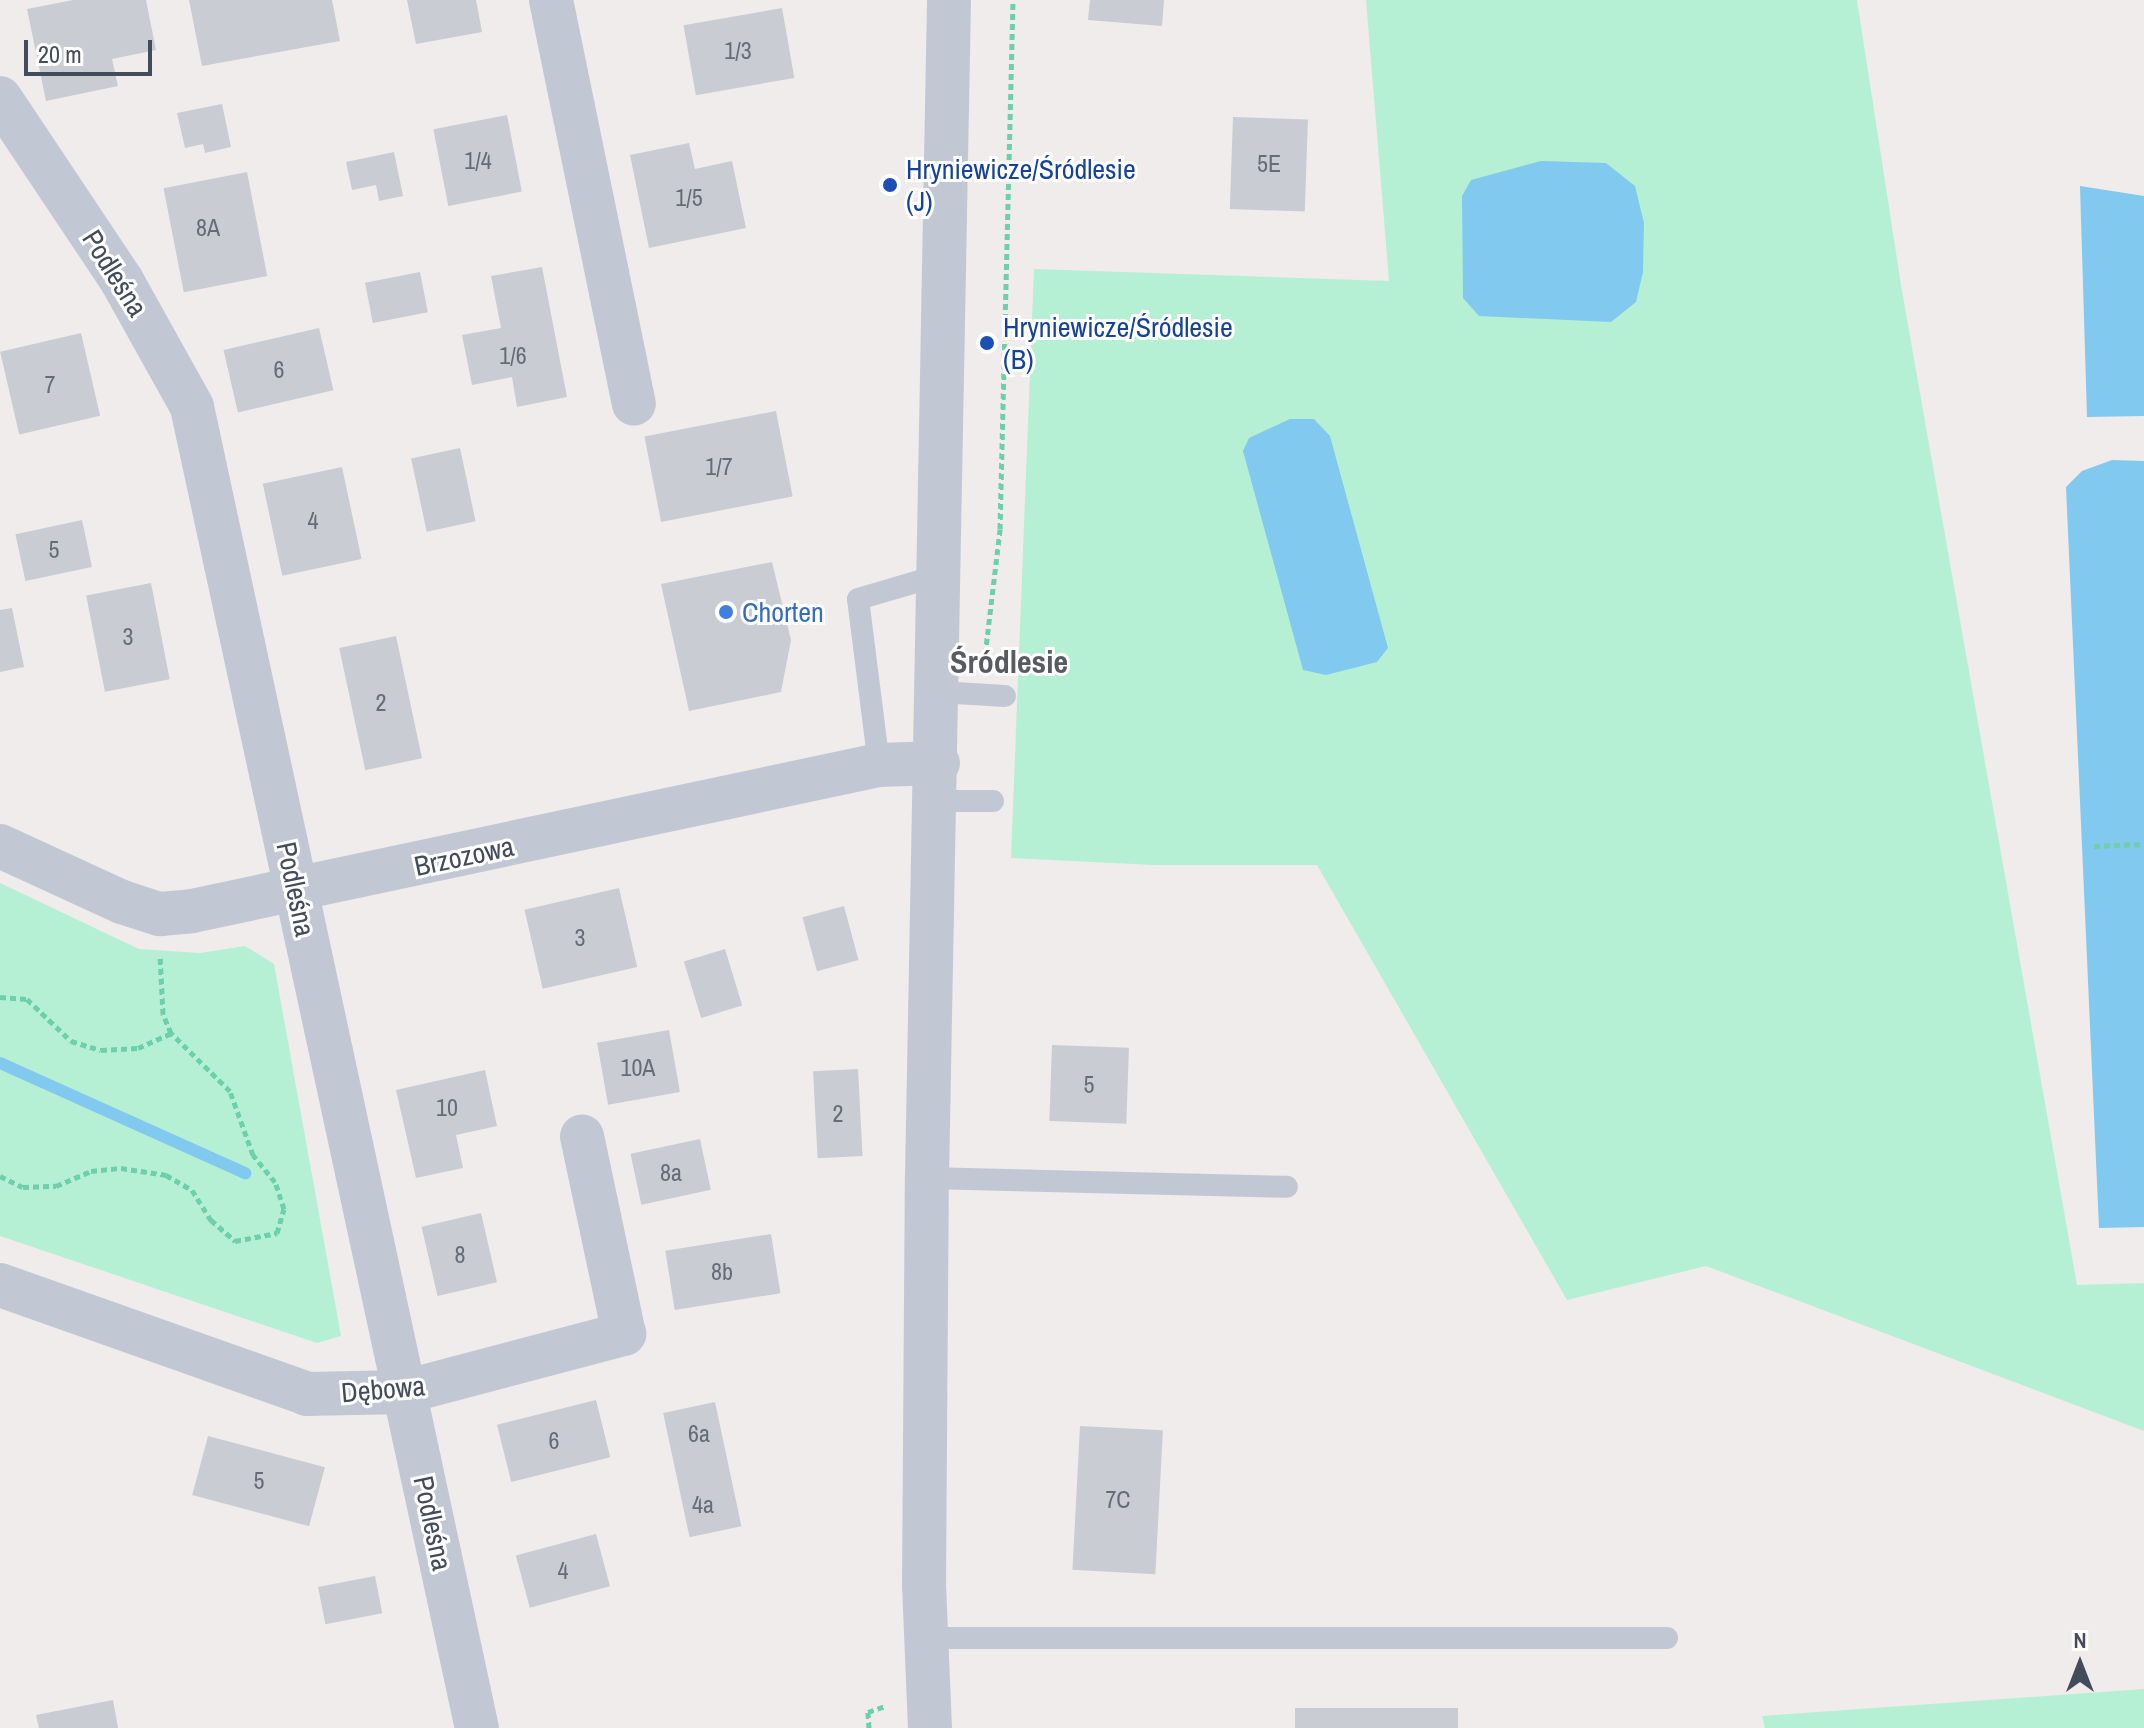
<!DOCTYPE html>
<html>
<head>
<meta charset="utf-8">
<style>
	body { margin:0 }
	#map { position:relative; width:2144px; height:1728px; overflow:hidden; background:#efeceb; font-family:"Archivo Narrow",sans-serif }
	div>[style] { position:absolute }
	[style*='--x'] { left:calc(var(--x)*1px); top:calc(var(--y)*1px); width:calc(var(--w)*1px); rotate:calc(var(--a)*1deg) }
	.green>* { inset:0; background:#b6f0d4 }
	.water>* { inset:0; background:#81c9ef }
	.stream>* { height:12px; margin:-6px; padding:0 6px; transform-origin:6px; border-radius:6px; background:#81c9ef }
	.building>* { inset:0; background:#caccd4; transform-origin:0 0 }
	.path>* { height:5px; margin-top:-2.5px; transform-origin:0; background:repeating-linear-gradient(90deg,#6dcfac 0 6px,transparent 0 10px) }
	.service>* { height:22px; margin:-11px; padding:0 11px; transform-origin:11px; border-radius:11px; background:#c1c8d4 }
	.minor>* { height:44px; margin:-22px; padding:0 22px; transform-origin:22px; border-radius:22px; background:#c1c8d4 }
	.tertiary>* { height:44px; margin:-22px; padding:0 22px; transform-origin:22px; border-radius:22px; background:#c1c8d4 }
	.dots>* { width:22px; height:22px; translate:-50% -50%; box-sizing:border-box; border:4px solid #fff; border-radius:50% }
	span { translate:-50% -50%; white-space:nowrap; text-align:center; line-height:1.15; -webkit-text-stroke:6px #fff; paint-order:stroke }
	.number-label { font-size:24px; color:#656c78 }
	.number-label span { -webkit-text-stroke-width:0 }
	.transit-label { font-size:28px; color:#164399 }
	.left { translate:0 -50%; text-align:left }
	.street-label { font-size:28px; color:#434c5a }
	.shop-label { font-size:28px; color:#366cbe }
	.quarter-label { font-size:32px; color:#585b61; font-weight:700 }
	.north { position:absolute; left:2040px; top:1624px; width:80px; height:80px; -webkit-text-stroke:6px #fff; paint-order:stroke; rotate:0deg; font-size:22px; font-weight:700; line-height:32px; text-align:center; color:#434c5a }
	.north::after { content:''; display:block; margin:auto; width:28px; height:36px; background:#434c5a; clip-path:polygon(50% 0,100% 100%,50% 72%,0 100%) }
	.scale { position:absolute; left:24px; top:40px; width:128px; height:36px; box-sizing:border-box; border:4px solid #434c5a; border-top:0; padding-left:10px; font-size:24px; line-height:28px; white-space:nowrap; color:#434c5a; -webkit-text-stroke:6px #fff; paint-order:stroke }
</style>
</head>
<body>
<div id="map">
	<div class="green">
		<i style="clip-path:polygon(1366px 0,1857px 0,1901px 285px,2077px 1285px,2144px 1283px,2144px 1431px,1706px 1266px,1567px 1300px,1317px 865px,1154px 865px,1011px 858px,1034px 269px,1389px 281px)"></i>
		<i style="clip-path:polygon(0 883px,139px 949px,200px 953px,245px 946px,274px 964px,341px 1336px,317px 1343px,0 1236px)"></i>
		<i style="clip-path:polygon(2144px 1689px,2144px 1728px,1765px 1728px,1762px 1716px)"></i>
	</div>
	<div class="water">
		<i style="clip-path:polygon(1541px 161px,1606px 163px,1635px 186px,1644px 223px,1643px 272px,1636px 302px,1611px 322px,1479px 316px,1463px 298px,1462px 196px,1471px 180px)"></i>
		<i style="clip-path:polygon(2080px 186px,2144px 196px,2144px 416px,2087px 417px)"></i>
		<i style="clip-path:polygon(1290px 419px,1314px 419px,1330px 436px,1388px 648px,1377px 662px,1326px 675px,1303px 670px,1243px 451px,1249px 438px)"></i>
		<i style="clip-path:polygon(2112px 460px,2144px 461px,2144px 1227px,2099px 1228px,2066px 487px,2082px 471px)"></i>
	</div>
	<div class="stream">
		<i style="--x:0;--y:1063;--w:269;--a:24.2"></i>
	</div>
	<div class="building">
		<i style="clip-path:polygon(73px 0,146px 0,156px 50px,112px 59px,118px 86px,46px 101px,27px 9px)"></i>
		<i style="clip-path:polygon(189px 0,332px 0,340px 41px,202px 66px)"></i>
		<i style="clip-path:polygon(407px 0,476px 0,482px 32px,416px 44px)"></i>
		<i style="clip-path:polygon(1090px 0,1164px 0,1162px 26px,1088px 20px)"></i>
		<i style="left:782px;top:8px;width:71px;height:100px;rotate:80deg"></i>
		<i style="clip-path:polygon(222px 104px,231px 147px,205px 153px,203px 144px,185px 148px,177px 113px)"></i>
		<i style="left:507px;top:115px;width:78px;height:75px;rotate:79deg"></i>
		<i style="left:1233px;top:117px;width:75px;height:92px;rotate:2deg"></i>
		<i style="clip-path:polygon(689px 143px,695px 169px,732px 161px,746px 228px,649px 248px,630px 155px)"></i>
		<i style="clip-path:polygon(394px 152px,403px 196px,379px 201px,376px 185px,352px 190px,346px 162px)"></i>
		<i style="left:247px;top:172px;width:106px;height:85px;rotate:79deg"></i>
		<i style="clip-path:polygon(542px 267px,567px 397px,517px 407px,512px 377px,472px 385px,462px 335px,501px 328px,491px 276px)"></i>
		<i style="left:420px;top:272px;width:41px;height:56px;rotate:79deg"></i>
		<i style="left:319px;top:328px;width:64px;height:98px;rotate:77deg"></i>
		<i style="left:81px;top:333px;width:85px;height:83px;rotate:77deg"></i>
		<i style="left:776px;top:411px;width:87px;height:134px;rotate:79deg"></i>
		<i style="left:460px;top:448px;width:75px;height:50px;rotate:78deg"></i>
		<i style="left:342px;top:467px;width:94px;height:81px;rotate:78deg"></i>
		<i style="left:82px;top:520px;width:48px;height:68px;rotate:78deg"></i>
		<i style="clip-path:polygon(772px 562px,791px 640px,781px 692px,689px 711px,661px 584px)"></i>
		<i style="left:151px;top:583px;width:98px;height:66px;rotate:79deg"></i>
		<i style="clip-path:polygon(12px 608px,24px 667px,0 672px,0 610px)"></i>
		<i style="left:396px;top:636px;width:125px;height:58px;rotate:78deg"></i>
		<i style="left:619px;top:888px;width:81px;height:97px;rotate:77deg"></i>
		<i style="left:844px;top:906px;width:56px;height:43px;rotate:75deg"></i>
		<i style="left:725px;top:949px;width:59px;height:43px;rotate:73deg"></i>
		<i style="left:669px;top:1030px;width:63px;height:73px;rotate:80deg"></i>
		<i style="left:1052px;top:1045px;width:77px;height:76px;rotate:2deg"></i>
		<i style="left:858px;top:1069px;width:87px;height:45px;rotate:87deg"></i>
		<i style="clip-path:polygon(485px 1070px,497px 1126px,456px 1135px,463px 1168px,416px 1178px,396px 1090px)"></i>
		<i style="left:700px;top:1139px;width:52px;height:71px;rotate:78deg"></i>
		<i style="left:481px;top:1213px;width:71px;height:61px;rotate:77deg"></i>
		<i style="left:771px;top:1234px;width:60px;height:107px;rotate:81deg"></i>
		<i style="left:596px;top:1400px;width:59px;height:102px;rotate:76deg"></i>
		<i style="left:715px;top:1402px;width:127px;height:53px;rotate:78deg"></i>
		<i style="left:1080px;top:1426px;width:83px;height:144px;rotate:3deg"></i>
		<i style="left:208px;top:1436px;width:121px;height:61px;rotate:15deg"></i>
		<i style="left:596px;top:1534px;width:54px;height:83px;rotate:75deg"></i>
		<i style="left:375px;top:1576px;width:38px;height:58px;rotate:79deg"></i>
		<i style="clip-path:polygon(113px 1700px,118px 1728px,39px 1728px,36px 1715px)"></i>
		<i style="left:1295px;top:1708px;width:163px;height:20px"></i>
	</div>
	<div class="path">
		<i style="--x:984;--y:664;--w:136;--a:-83.2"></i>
		<i style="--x:1000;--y:529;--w:529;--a:-88.59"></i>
		<i style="--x:2094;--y:846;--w:50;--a:-2.3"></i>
		<i style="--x:0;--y:997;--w:27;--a:4"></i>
		<i style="--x:27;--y:999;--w:61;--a:43.7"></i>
		<i style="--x:71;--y:1041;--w:31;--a:17"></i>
		<i style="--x:101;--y:1050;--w:37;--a:-3"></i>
		<i style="--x:138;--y:1048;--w:36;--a:-24"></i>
		<i style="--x:0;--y:1176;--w:25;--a:26"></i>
		<i style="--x:23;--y:1187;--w:33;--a:-2"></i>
		<i style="--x:56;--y:1186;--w:38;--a:-23"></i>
		<i style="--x:91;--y:1171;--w:30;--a:-6"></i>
		<i style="--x:121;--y:1168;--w:46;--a:8.8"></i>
		<i style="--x:166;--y:1175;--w:30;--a:30"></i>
		<i style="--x:192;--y:1190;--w:36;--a:58"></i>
		<i style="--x:211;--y:1220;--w:32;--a:41"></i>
		<i style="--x:235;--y:1241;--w:43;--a:-10.8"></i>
		<i style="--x:277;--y:1233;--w:25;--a:-74"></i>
		<i style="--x:284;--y:1209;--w:28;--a:-108"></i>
		<i style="--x:275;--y:1182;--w:35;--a:-129"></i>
		<i style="--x:253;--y:1155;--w:68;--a:-109.8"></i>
		<i style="--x:230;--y:1091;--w:83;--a:-135.5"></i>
		<i style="--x:171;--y:1033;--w:21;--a:-113"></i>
		<i style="--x:163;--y:1014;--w:59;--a:-92.9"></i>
		<i style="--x:869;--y:1728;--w:16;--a:-94"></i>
		<i style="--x:868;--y:1712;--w:18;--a:-19"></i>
	</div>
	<div class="service">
		<i style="--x:939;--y:692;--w:66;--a:3.5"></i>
		<i style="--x:879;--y:765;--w:167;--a:-97.2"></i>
		<i style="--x:858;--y:599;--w:85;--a:-16.3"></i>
		<i style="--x:937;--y:801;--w:56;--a:0"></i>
		<i style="--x:927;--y:1178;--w:360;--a:1.4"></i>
		<i style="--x:924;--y:1638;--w:743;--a:0"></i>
	</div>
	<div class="minor">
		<i style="--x:551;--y:0;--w:412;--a:78.4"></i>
		<i style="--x:0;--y:98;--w:220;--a:56.3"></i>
		<i style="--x:122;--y:281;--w:144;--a:60.9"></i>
		<i style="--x:192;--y:407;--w:1351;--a:77.83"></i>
		<i style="--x:0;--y:846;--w:134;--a:24.7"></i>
		<i style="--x:122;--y:902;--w:40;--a:18"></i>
		<i style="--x:160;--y:914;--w:32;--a:-5"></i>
		<i style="--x:192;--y:911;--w:702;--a:-12"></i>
		<i style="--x:879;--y:765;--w:59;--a:-1.9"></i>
		<i style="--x:0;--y:1285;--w:326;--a:19.5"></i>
		<i style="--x:307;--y:1394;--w:97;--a:-1.2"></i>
		<i style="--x:404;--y:1392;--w:228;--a:-14.8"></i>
		<i style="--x:624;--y:1334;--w:202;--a:-102"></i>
	</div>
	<div class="tertiary">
		<i style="--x:930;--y:1728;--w:142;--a:-92.4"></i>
		<i style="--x:924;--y:1586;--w:408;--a:-89.6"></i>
		<i style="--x:927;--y:1178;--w:1178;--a:-88.93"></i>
	</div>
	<div class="dots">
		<i style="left:890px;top:185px;background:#1a4fb4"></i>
		<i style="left:987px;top:343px;background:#1a4fb4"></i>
		<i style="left:726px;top:612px;background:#3f7fe0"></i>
	</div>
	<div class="number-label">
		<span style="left:738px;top:51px">1/3</span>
		<span style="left:478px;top:161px">1/4</span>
		<span style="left:1269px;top:164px">5E</span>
		<span style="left:689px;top:198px">1/5</span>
		<span style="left:208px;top:228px">8A</span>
		<span style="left:513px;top:356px">1/6</span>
		<span style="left:279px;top:370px">6</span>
		<span style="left:50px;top:385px">7</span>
		<span style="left:719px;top:467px">1/7</span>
		<span style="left:313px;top:521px">4</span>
		<span style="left:54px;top:550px">5</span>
		<span style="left:128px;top:637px">3</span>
		<span style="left:381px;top:703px">2</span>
		<span style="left:580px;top:938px">3</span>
		<span style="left:638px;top:1068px">10A</span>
		<span style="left:1089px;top:1085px">5</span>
		<span style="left:447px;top:1108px">10</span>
		<span style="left:838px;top:1114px">2</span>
		<span style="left:671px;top:1173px">8a</span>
		<span style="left:460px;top:1255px">8</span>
		<span style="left:722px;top:1272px">8b</span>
		<span style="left:699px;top:1434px">6a</span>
		<span style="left:554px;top:1441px">6</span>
		<span style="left:259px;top:1481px">5</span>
		<span style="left:1118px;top:1500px">7C</span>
		<span style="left:703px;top:1505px">4a</span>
		<span style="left:563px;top:1571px">4</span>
	</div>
	<div class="transit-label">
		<span class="left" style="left:906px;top:185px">Hryniewicze/Śródlesie<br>(J)</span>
		<span class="left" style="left:1003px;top:343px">Hryniewicze/Śródlesie<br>(B)</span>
	</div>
	<div class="street-label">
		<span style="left:115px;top:273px;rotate:58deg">Podleśna</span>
		<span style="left:464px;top:856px;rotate:-12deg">Brzozowa</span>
		<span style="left:296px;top:889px;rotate:78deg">Podleśna</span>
		<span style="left:383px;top:1389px;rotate:-5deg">Dębowa</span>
		<span style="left:433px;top:1523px;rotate:78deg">Podleśna</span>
	</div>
	<div class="shop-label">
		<span class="left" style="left:742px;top:612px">Chorten</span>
	</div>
	<div class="quarter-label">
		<span style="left:1009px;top:662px">Śródlesie</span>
	</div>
	<div class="north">N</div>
	<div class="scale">20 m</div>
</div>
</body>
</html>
